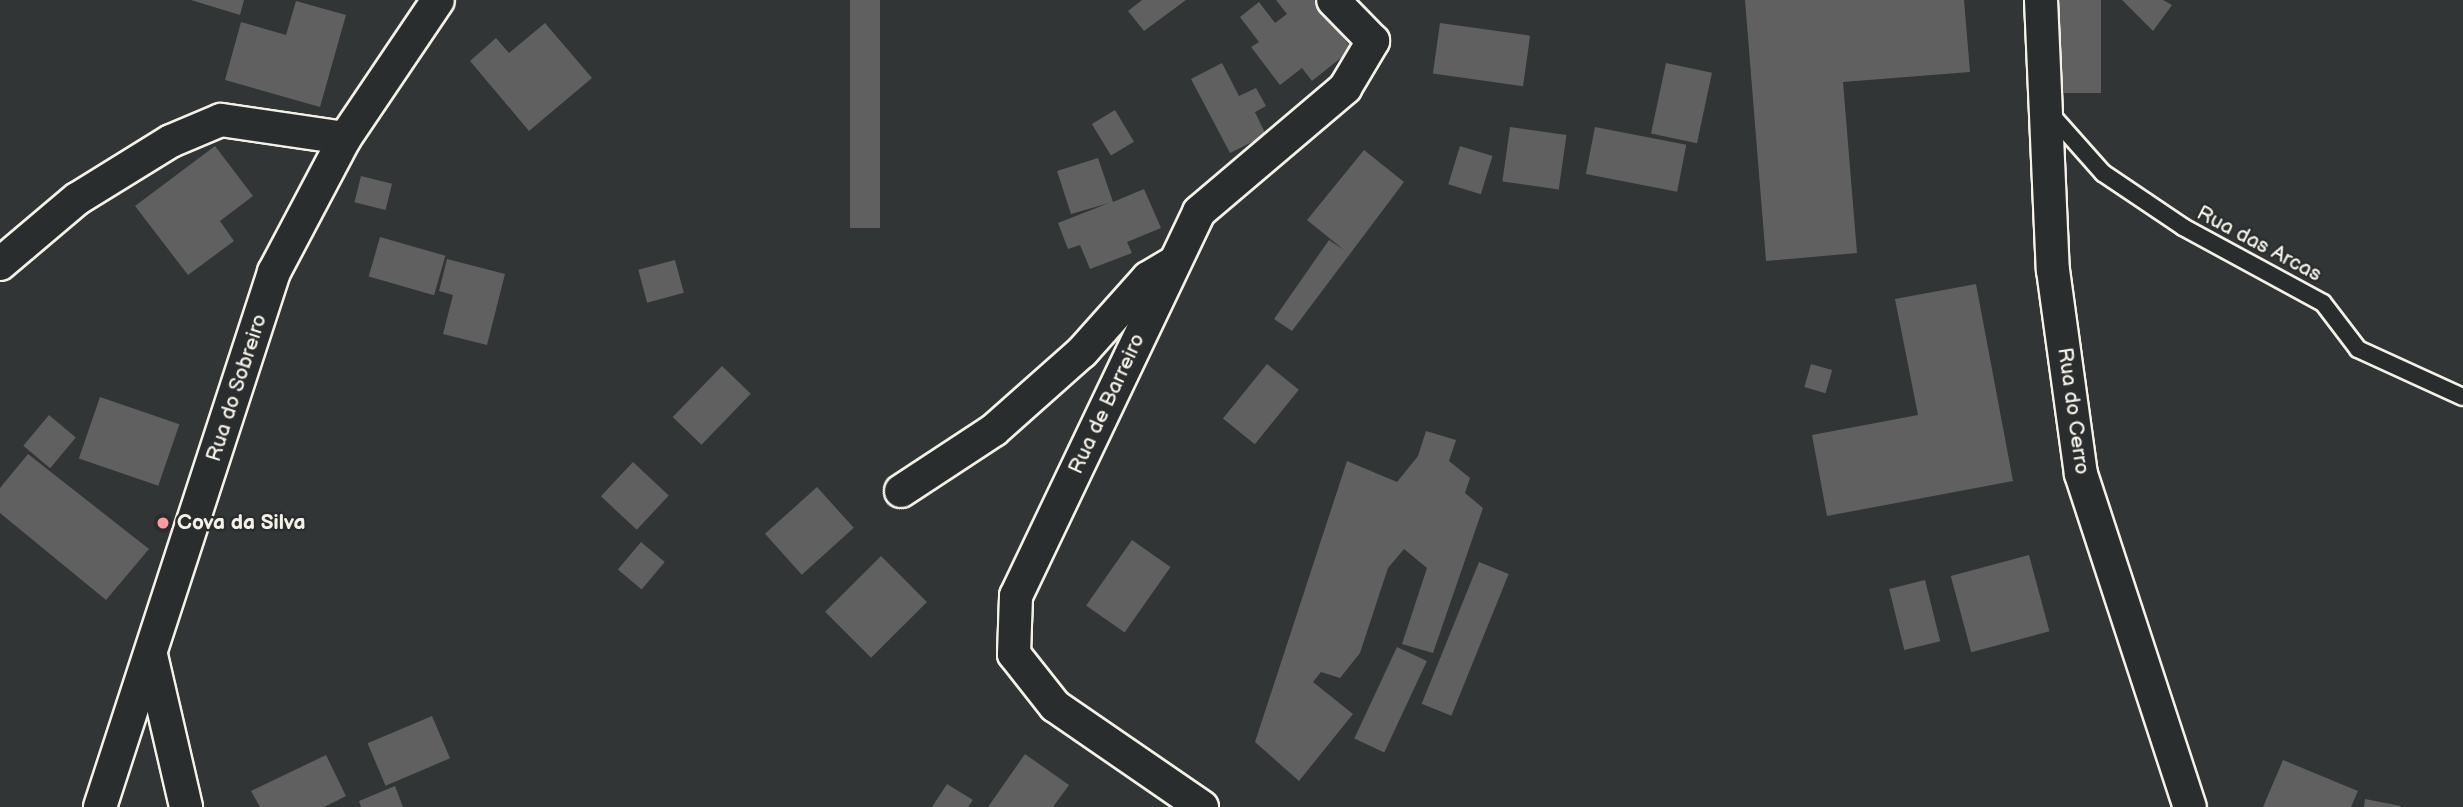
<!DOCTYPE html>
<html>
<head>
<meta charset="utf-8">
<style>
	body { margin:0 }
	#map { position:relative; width:2463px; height:807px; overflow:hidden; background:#323535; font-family:"Balsamiq Sans",sans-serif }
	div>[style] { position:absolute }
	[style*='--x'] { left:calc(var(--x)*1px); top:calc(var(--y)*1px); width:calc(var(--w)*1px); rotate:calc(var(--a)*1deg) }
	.building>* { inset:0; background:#5f605f; transform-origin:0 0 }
	.roads { filter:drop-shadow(2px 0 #f4f1e8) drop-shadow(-2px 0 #f4f1e8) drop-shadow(0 2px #f4f1e8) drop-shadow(0 -2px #f4f1e8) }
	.lane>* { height:16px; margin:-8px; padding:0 8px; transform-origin:8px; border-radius:8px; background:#2a2d2e }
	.street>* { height:32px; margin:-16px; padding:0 16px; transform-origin:16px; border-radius:16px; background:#2a2d2e }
	.dots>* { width:19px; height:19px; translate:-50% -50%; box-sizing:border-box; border:4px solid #2a2d2e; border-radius:50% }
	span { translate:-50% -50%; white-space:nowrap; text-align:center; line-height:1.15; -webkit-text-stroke:5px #2a2d2e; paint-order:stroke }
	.street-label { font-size:21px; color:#f4f1e8 }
	.poi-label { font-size:21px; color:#f4f1e8; font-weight:700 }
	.left { translate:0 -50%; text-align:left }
</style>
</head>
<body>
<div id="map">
	<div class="building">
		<i style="clip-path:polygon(191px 0,244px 0,240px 15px)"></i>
		<i style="left:850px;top:0;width:30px;height:228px"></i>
		<i style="clip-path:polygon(1142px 0,1186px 0,1144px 31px,1128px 11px)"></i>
		<i style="clip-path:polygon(1276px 0,1314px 0,1352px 49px,1312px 81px,1302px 68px,1280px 85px,1251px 47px,1259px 42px,1240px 17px,1259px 2px,1275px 23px,1287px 14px)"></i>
		<i style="clip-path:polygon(1745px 0,1964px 0,1970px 72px,1843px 82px,1857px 253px,1766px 261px)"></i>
		<i style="left:2058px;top:0;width:43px;height:93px"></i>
		<i style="clip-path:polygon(2122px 0,2163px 0,2172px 5px,2153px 31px)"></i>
		<i style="clip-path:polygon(296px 1px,346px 15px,320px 107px,225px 80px,241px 22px,286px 35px)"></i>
		<i style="clip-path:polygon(545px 23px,592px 78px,529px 131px,470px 61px,496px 38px,509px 53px)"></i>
		<i style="left:1440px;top:23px;width:91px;height:51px;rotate:8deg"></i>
		<i style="clip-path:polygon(1222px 63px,1239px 96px,1256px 88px,1266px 106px,1255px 112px,1266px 135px,1230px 153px,1191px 79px)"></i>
		<i style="left:1666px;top:63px;width:47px;height:72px;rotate:12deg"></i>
		<i style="left:1115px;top:110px;width:37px;height:27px;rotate:59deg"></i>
		<i style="left:1510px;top:127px;width:57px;height:55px;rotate:8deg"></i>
		<i style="left:1595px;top:127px;width:93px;height:48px;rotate:11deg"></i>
		<i style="clip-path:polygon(215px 146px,253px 196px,220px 221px,234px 241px,188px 275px,135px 206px)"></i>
		<i style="left:1460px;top:146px;width:34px;height:40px;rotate:17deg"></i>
		<i style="clip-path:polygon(1364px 150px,1404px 182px,1292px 331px,1274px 319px,1329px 240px,1344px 250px,1307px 220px)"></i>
		<i style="clip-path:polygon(1098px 158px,1113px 202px,1144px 189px,1161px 228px,1127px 242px,1132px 253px,1090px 269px,1080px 245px,1068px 249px,1058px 223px,1109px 203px,1071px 214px,1057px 171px)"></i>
		<i style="left:361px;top:176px;width:32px;height:27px;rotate:14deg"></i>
		<i style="left:380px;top:237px;width:68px;height:41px;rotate:16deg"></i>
		<i style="clip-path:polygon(447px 259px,505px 274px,487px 345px,443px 334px,453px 295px,439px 291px)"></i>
		<i style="left:675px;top:260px;width:34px;height:38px;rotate:75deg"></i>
		<i style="clip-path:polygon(1976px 284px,2013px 481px,1827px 516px,1812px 435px,1918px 415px,1895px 299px)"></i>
		<i style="left:1267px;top:364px;width:41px;height:70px;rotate:39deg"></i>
		<i style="left:1811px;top:364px;width:22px;height:24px;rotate:16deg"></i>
		<i style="left:722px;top:366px;width:40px;height:71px;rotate:44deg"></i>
		<i style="left:100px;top:397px;width:84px;height:65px;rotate:19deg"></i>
		<i style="left:49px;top:415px;width:35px;height:40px;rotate:40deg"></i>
		<i style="clip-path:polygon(1426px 431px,1456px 440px,1449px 461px,1470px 478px,1465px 493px,1483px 508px,1433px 653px,1402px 644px,1427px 568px,1404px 549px,1388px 568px,1360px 653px,1340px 678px,1321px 672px,1313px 682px,1353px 714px,1299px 781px,1255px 742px,1347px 461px,1397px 482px,1418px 456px)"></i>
		<i style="clip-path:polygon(28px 454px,149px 549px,106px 600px,0 513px,0 488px)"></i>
		<i style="left:633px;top:462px;width:49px;height:47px;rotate:43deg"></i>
		<i style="left:817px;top:487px;width:55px;height:70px;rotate:48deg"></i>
		<i style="left:1132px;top:540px;width:47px;height:80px;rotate:35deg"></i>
		<i style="left:641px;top:542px;width:31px;height:36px;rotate:40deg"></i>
		<i style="left:2029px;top:555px;width:79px;height:81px;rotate:75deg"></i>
		<i style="left:881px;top:556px;width:65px;height:79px;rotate:45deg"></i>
		<i style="left:1479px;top:562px;width:32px;height:153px;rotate:22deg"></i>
		<i style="left:1925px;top:580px;width:63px;height:37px;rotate:76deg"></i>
		<i style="left:1397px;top:647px;width:33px;height:101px;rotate:25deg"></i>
		<i style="left:432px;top:716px;width:46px;height:70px;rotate:67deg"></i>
		<i style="clip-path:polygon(1025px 754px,1069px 785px,1053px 807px,988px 807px)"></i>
		<i style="clip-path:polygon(326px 755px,346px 796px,324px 807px,260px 807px,251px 791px)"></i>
		<i style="clip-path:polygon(2283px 760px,2358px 791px,2351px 807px,2263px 807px)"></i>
		<i style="clip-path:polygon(947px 784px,973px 800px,968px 807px,932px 807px)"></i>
		<i style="clip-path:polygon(395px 786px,403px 807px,361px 807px,359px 801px)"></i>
		<i style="clip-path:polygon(2365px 799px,2401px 806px,2401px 807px,2364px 807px)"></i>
	</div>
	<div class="roads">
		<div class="lane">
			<i style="--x:2048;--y:111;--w:83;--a:48.4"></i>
			<i style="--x:2103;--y:173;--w:97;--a:34"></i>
			<i style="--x:2183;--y:227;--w:159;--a:28.5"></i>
			<i style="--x:2323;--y:303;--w:58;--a:52.7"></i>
			<i style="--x:2358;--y:349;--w:115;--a:24.6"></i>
		</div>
		<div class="street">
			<i style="--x:2041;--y:0;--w:270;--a:87.5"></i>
			<i style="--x:2053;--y:270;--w:206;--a:82.2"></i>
			<i style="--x:2081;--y:474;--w:350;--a:71.9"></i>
			<i style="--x:0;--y:264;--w:101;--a:-40.2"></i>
			<i style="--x:77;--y:199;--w:110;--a:-31.7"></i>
			<i style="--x:171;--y:141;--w:54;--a:-22.8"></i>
			<i style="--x:221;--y:120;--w:125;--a:8.3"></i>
			<i style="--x:901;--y:491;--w:111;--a:-33.3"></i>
			<i style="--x:994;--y:430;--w:118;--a:-41.6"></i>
			<i style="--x:1082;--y:352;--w:99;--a:-48.3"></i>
			<i style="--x:1148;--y:278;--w:27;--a:-31"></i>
			<i style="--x:151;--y:655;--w:156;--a:77"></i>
			<i style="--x:100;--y:807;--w:563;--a:-71.98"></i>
			<i style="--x:274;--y:272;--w:152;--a:-62.1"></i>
			<i style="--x:345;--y:138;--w:166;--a:-56"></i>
			<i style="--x:1202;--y:807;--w:178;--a:-145.5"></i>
			<i style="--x:1055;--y:706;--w:66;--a:-128.3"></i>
			<i style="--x:1014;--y:654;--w:58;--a:-88"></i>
			<i style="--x:1016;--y:596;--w:425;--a:-64.5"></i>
			<i style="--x:1199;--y:212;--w:192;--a:-40.3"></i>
			<i style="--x:1345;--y:88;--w:55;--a:-59.2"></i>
			<i style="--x:1373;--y:41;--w:57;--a:-134.3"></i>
		</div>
	</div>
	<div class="dots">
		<i style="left:163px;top:523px;background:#ff9aa2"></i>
	</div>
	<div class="street-label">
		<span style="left:2259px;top:244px;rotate:28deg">Rua das Arcas</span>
		<span style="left:237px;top:388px;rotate:-72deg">Rua do Sobreiro</span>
		<span style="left:1107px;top:404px;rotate:-65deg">Rua de Barreiro</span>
		<span style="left:2073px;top:411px;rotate:82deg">Rua do Cerro</span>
	</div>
	<div class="poi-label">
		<span class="left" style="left:177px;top:523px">Cova da Silva</span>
	</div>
</div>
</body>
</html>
